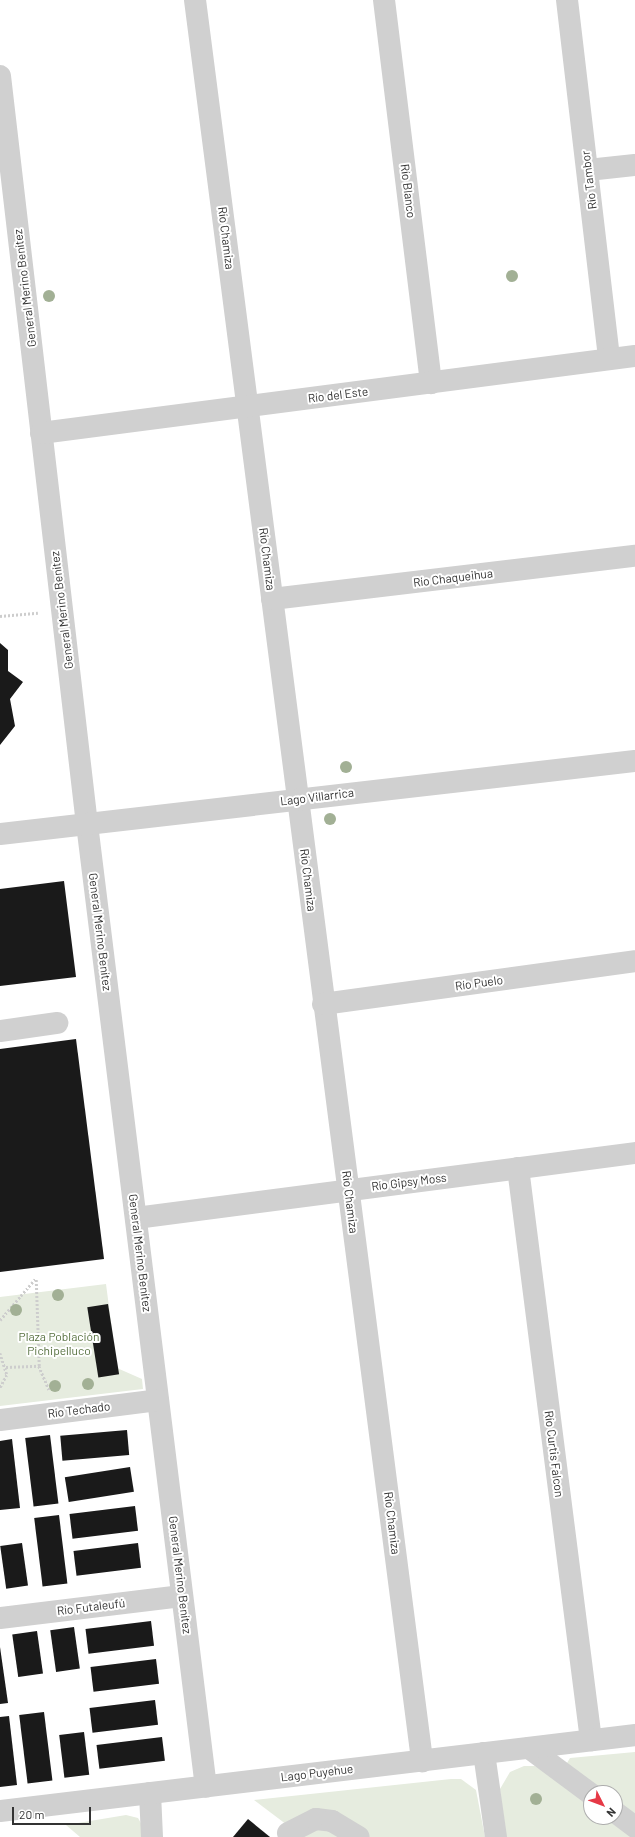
<!DOCTYPE html>
<html>
<head>
<meta charset="utf-8">
<style>
	body { margin:0 }
	#map { position:relative; width:635px; height:1837px; overflow:hidden; background:#fff; font-family:Barlow,sans-serif }
	div>[style] { position:absolute }
	[style*='--x'] { left:calc(var(--x)*1px); top:calc(var(--y)*1px); width:calc(var(--w)*1px); rotate:calc(var(--a)*1deg) }
	.green>* { inset:0; background:#e6ecdf }
	.building>* { inset:0; background:#1a1a1a; transform-origin:0 0 }
	.path>* { height:2.5px; margin-top:-1.25px; transform-origin:0; background:repeating-linear-gradient(90deg,#cdcdcd 0 2px,transparent 0 4px) }
	.minor>* { height:22px; margin:-11px; padding:0 11px; transform-origin:11px; border-radius:11px; background:#d0d0d0 }
	.trees>* { width:12px; height:12px; margin:-6px; border-radius:50%; background:#a2b095 }
	span { translate:-50% -50%; white-space:nowrap; text-align:center; line-height:1.15; -webkit-text-stroke:4px #fff; paint-order:stroke }
	.street-label { font-size:12px; color:#333 }
	.park-label { font-size:12px; color:#56703f }
	.north { position:absolute; left:583px; top:1785px; width:40px; height:40px; box-sizing:border-box; background:#fff; border:1px solid #adadad; border-radius:50%; rotate:132deg; font-size:11px; font-weight:700; line-height:16px; text-align:center; color:#333 }
	.north::after { content:''; display:block; margin:auto; width:14px; height:18px; background:#e63946; clip-path:polygon(50% 0,100% 100%,50% 72%,0 100%) }
	.scale { position:absolute; left:12px; top:1807px; width:79px; height:18px; box-sizing:border-box; border:2px solid #333; border-top:0; padding-left:5px; font-size:12px; line-height:14px; white-space:nowrap; color:#333; -webkit-text-stroke:3px #fff; paint-order:stroke }
</style>
</head>
<body>
<div id="map">
	<div class="green">
		<i style="clip-path:polygon(106px 1284px,117px 1368px,142px 1379px,143px 1389px,0 1406px,0 1297px)"></i>
		<i style="clip-path:polygon(635px 1752px,635px 1819px,615px 1804px,615px 1793px,602px 1793px,567px 1763px,570px 1758px)"></i>
		<i style="clip-path:polygon(524px 1766px,535px 1766px,591px 1802px,591px 1817px,611px 1817px,635px 1837px,505px 1837px,500px 1789px,510px 1772px)"></i>
		<i style="clip-path:polygon(451px 1779px,461px 1779px,476px 1790px,485px 1837px,303px 1837px,254px 1800px)"></i>
		<i style="clip-path:polygon(126px 1815px,138px 1818px,143px 1827px,142px 1837px,80px 1837px,66px 1825px)"></i>
	</div>
	<div class="building">
		<i style="clip-path:polygon(0 643px,8px 650px,8px 671px,23px 682px,10px 699px,15px 726px,0 745px)"></i>
		<i style="clip-path:polygon(64px 881px,76px 977px,0 986px,0 889px)"></i>
		<i style="clip-path:polygon(76px 1039px,104px 1259px,0 1272px,0 1049px)"></i>
		<i style="left:108px;top:1304px;width:71px;height:21px;rotate:81deg"></i>
		<i style="left:127px;top:1430px;width:25px;height:67px;rotate:85deg"></i>
		<i style="left:50px;top:1435px;width:69px;height:25px;rotate:83deg"></i>
		<i style="clip-path:polygon(12px 1439px,20px 1508px,0 1510px,0 1441px)"></i>
		<i style="left:130px;top:1467px;width:25px;height:66px;rotate:81deg"></i>
		<i style="left:135px;top:1506px;width:25px;height:66px;rotate:83deg"></i>
		<i style="left:59px;top:1515px;width:69px;height:25px;rotate:83deg"></i>
		<i style="left:22px;top:1543px;width:43px;height:22px;rotate:82deg"></i>
		<i style="left:138px;top:1543px;width:25px;height:65px;rotate:83deg"></i>
		<i style="left:151px;top:1621px;width:25px;height:66px;rotate:83deg"></i>
		<i style="left:74px;top:1627px;width:42px;height:24px;rotate:82deg"></i>
		<i style="left:37px;top:1631px;width:43px;height:25px;rotate:82deg"></i>
		<i style="clip-path:polygon(0 1647px,8px 1703px,0 1704px)"></i>
		<i style="left:156px;top:1659px;width:25px;height:66px;rotate:83deg"></i>
		<i style="left:155px;top:1700px;width:25px;height:66px;rotate:83deg"></i>
		<i style="left:44px;top:1712px;width:69px;height:25px;rotate:83deg"></i>
		<i style="clip-path:polygon(9px 1716px,17px 1785px,0 1787px,0 1717px)"></i>
		<i style="left:84px;top:1732px;width:43px;height:25px;rotate:83deg"></i>
		<i style="left:162px;top:1737px;width:24px;height:66px;rotate:83deg"></i>
		<i style="clip-path:polygon(248px 1819px,270px 1837px,233px 1837px)"></i>
	</div>
	<div class="path">
		<i style="--x:0;--y:616;--w:38;--a:-5"></i>
		<i style="--x:0;--y:1320;--w:54;--a:-49.5"></i>
		<i style="--x:0;--y:1353;--w:23;--a:72"></i>
		<i style="--x:7;--y:1375;--w:15;--a:118"></i>
		<i style="--x:39;--y:1366;--w:26;--a:67"></i>
		<i style="--x:6;--y:1367;--w:33;--a:-2"></i>
		<i style="--x:39;--y:1366;--w:88;--a:-92"></i>
	</div>
	<div class="minor">
		<i style="--x:195;--y:0;--w:1776;--a:82.65"></i>
		<i style="--x:384;--y:0;--w:386;--a:83"></i>
		<i style="--x:567;--y:0;--w:361;--a:83.3"></i>
		<i style="--x:0;--y:76;--w:753;--a:83.37"></i>
		<i style="--x:87;--y:824;--w:970;--a:82.96"></i>
		<i style="--x:588;--y:170;--w:47;--a:-6.1"></i>
		<i style="--x:41;--y:433;--w:599;--a:-7.39"></i>
		<i style="--x:272;--y:599;--w:366;--a:-6.8"></i>
		<i style="--x:0;--y:834;--w:639;--a:-6.56"></i>
		<i style="--x:323;--y:1004;--w:315;--a:-7.8"></i>
		<i style="--x:0;--y:1031;--w:58;--a:-8"></i>
		<i style="--x:518;--y:1168;--w:577;--a:82.73"></i>
		<i style="--x:136;--y:1218;--w:503;--a:-7.42"></i>
		<i style="--x:0;--y:1420;--w:159;--a:-7.2"></i>
		<i style="--x:0;--y:1618;--w:183;--a:-6.9"></i>
		<i style="--x:529;--y:1748;--w:77;--a:36.6"></i>
		<i style="--x:484;--y:1753;--w:85;--a:81.9"></i>
		<i style="--x:150;--y:1793;--w:44;--a:87.4"></i>
		<i style="--x:0;--y:1811;--w:640;--a:-6.82"></i>
		<i style="--x:615;--y:1812;--w:25;--a:37"></i>
		<i style="--x:288;--y:1833;--w:31;--a:-27"></i>
		<i style="--x:316;--y:1819;--w:16;--a:7"></i>
		<i style="--x:332;--y:1821;--w:31;--a:31"></i>
	</div>
	<div class="trees">
		<i style="left:512px;top:276px"></i>
		<i style="left:49px;top:296px"></i>
		<i style="left:346px;top:767px"></i>
		<i style="left:330px;top:819px"></i>
		<i style="left:58px;top:1295px"></i>
		<i style="left:16px;top:1310px"></i>
		<i style="left:88px;top:1384px"></i>
		<i style="left:55px;top:1386px"></i>
		<i style="left:536px;top:1799px"></i>
	</div>
	<div class="street-label">
		<span style="left:589px;top:180px;rotate:-97deg">Río Tambor</span>
		<span style="left:408px;top:191px;rotate:83deg">Río Blanco</span>
		<span style="left:226px;top:238px;rotate:83deg">Río Chamiza</span>
		<span style="left:25px;top:288px;rotate:-97deg">General Merino Benítez</span>
		<span style="left:338px;top:395px;rotate:-7deg">Río del Este</span>
		<span style="left:267px;top:559px;rotate:83deg">Río Chamiza</span>
		<span style="left:453px;top:578px;rotate:-7deg">Río Chaqueihua</span>
		<span style="left:62px;top:610px;rotate:-97deg">General Merino Benítez</span>
		<span style="left:317px;top:797px;rotate:-7deg">Lago Villarrica</span>
		<span style="left:308px;top:880px;rotate:83deg">Río Chamiza</span>
		<span style="left:100px;top:932px;rotate:83deg">General Merino Benítez</span>
		<span style="left:479px;top:983px;rotate:-8deg">Río Puelo</span>
		<span style="left:409px;top:1182px;rotate:-7deg">Río Gipsy Moss</span>
		<span style="left:350px;top:1202px;rotate:83deg">Río Chamiza</span>
		<span style="left:140px;top:1253px;rotate:83deg">General Merino Benítez</span>
		<span style="left:79px;top:1410px;rotate:-7deg">Río Techado</span>
		<span style="left:554px;top:1454px;rotate:83deg">Río Curtis Falcon</span>
		<span style="left:392px;top:1523px;rotate:83deg">Río Chamiza</span>
		<span style="left:180px;top:1575px;rotate:83deg">General Merino Benítez</span>
		<span style="left:91px;top:1607px;rotate:-7deg">Río Futaleufú</span>
		<span style="left:317px;top:1773px;rotate:-7deg">Lago Puyehue</span>
	</div>
	<div class="park-label">
		<span style="left:59px;top:1344px">Plaza Población<br>Pichipelluco</span>
	</div>
	<div class="north">N</div>
	<div class="scale">20 m</div>
</div>
</body>
</html>
